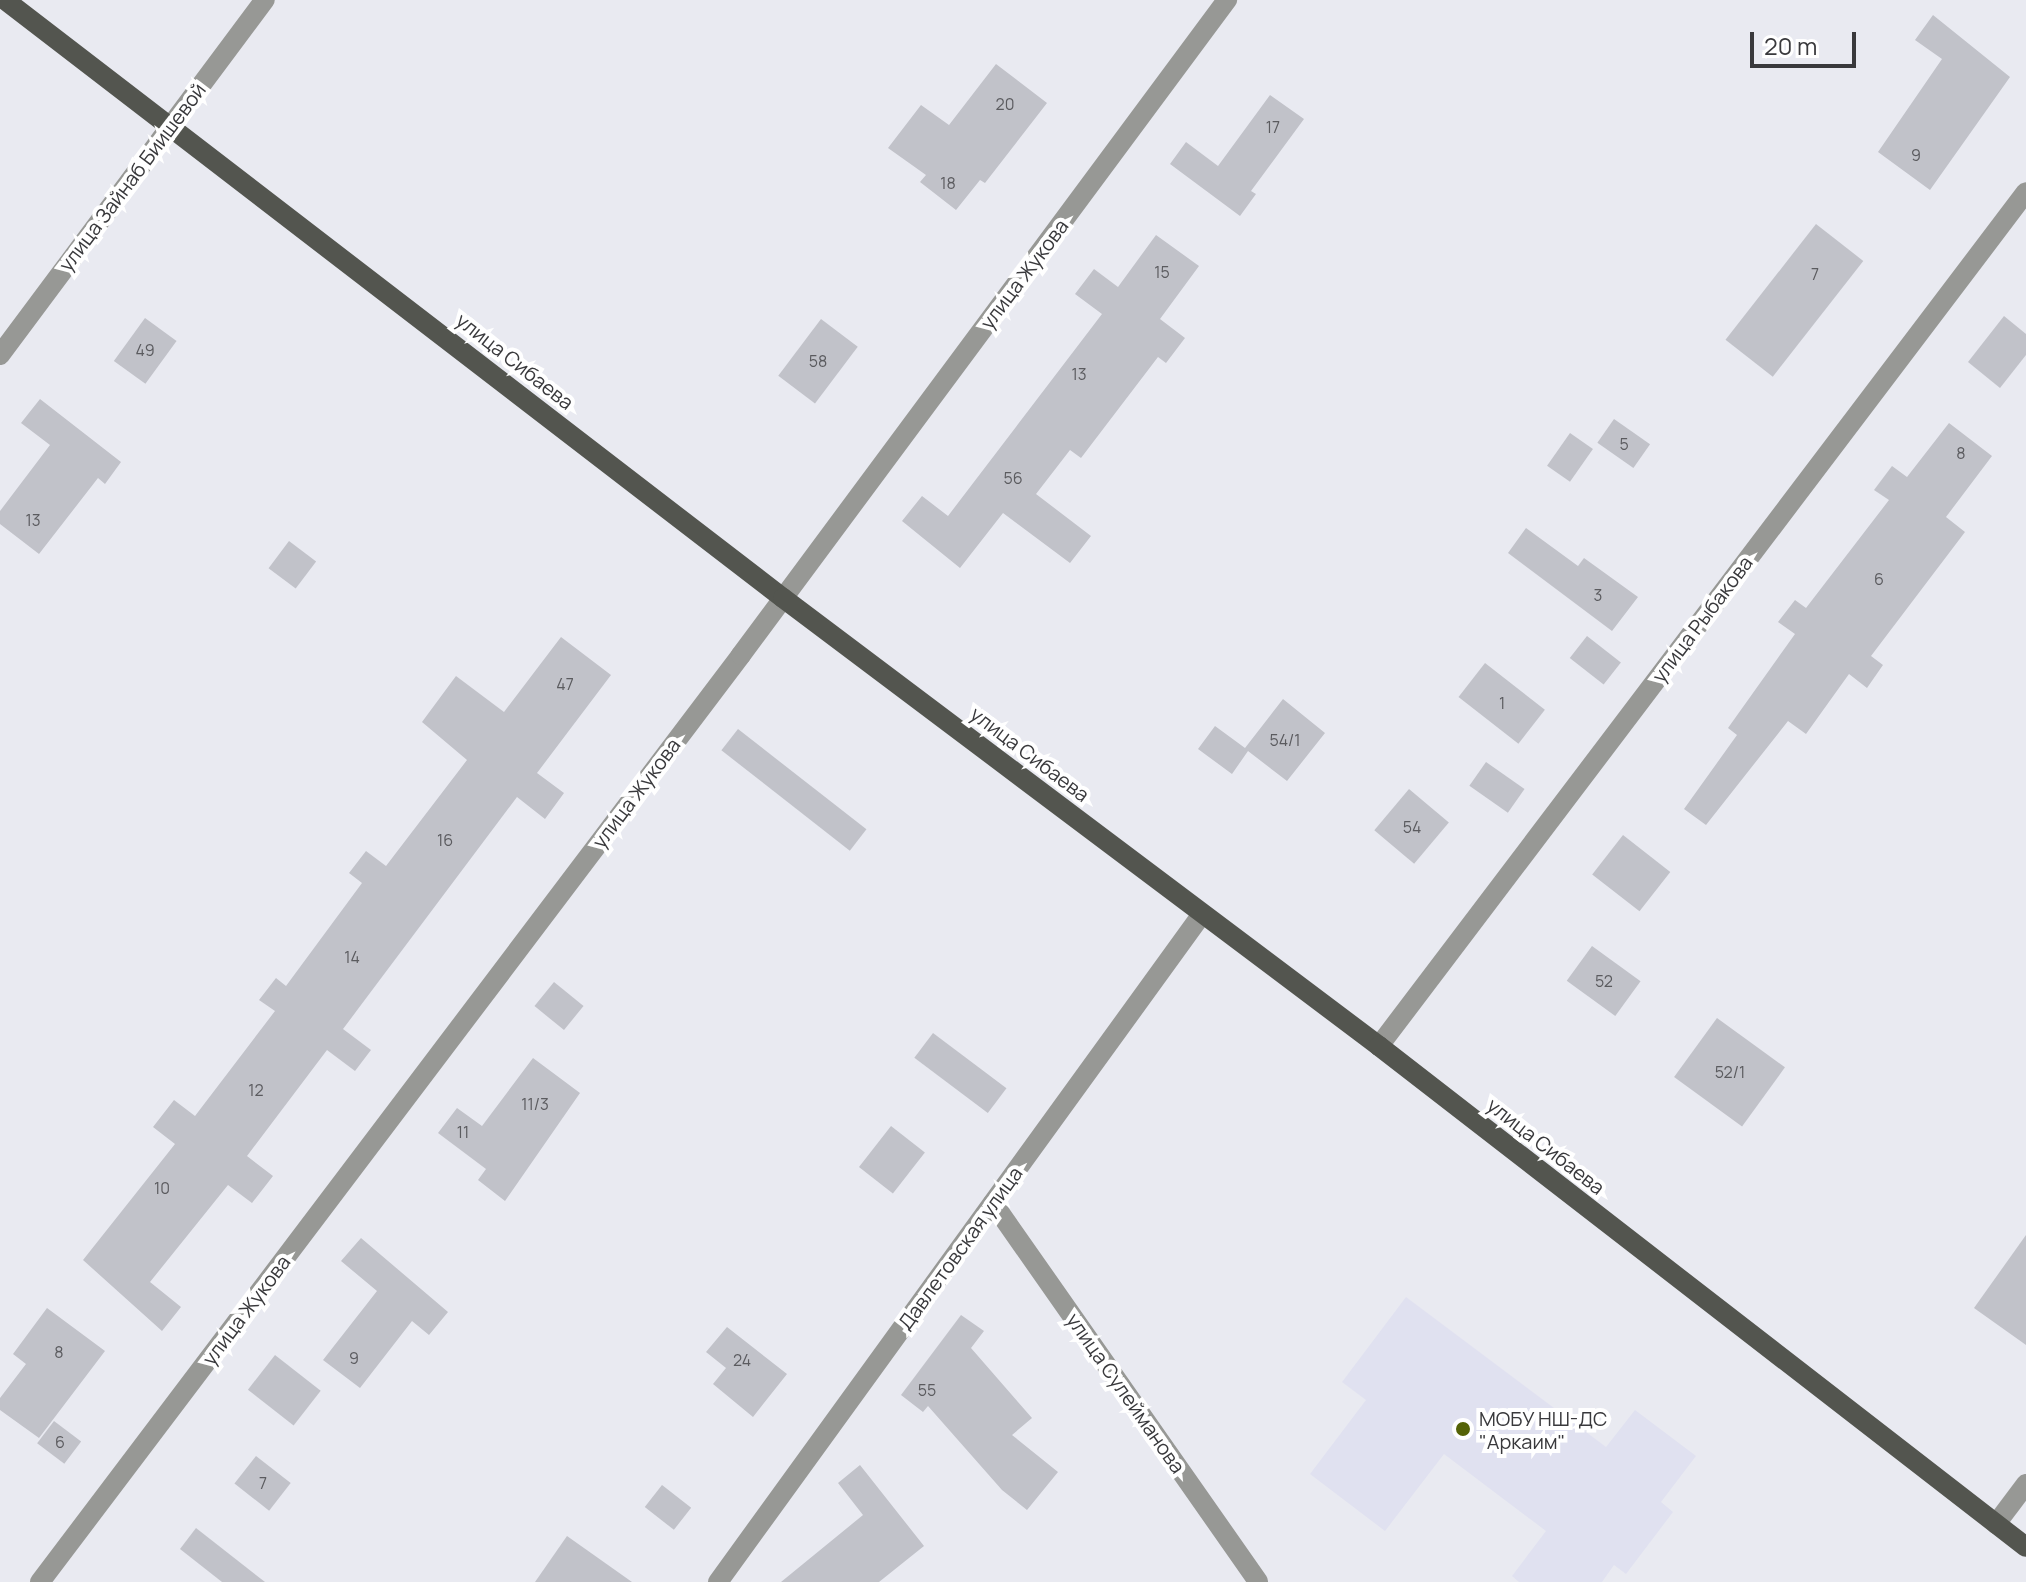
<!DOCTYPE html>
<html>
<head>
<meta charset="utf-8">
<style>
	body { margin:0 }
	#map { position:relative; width:2026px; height:1582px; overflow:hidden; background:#e9eaf1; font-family:Manrope,sans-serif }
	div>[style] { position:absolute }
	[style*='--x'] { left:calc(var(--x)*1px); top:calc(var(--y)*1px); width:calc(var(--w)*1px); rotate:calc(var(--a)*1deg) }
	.built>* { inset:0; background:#e0e1f0 }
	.building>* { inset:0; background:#c1c2c9; transform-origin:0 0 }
	.minor>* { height:20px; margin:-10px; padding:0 10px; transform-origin:10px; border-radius:10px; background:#979895 }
	.major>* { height:20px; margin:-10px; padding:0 10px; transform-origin:10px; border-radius:10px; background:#53554f }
	.dots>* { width:22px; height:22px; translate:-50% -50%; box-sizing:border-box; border:4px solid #fff; border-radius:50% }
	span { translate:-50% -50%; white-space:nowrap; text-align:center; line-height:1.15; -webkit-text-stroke:8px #fff; paint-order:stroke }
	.number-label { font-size:16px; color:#5b5b5f }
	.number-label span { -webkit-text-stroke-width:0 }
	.street-label { font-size:20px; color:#39393c }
	.poi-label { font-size:20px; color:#39393c }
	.left { translate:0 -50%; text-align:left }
	.scale { position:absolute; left:1750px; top:32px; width:106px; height:36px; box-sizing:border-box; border:4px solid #39393c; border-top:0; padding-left:10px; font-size:24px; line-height:28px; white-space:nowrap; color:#39393c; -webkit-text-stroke:6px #fff; paint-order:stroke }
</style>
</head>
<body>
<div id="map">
	<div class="built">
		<i style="clip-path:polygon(1406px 1297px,1606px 1447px,1635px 1410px,1696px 1456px,1661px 1502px,1673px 1512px,1626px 1574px,1614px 1565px,1602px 1582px,1519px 1582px,1512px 1576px,1546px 1531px,1444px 1454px,1385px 1531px,1310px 1474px,1366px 1400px,1342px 1382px)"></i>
	</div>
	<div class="building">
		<i style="clip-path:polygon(1933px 15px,2010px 77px,1930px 190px,1878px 152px,1942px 59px,1915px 40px)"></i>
		<i style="clip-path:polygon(996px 64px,1047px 103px,985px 183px,980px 180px,956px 210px,920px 182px,926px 175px,888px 148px,921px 105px,949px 125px)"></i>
		<i style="clip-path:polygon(1270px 95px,1304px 119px,1251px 191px,1256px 194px,1240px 216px,1170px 164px,1186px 142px,1218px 166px)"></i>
		<i style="left:1816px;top:224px;width:60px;height:147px;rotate:38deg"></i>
		<i style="clip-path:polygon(1156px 235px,1199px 266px,1160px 319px,1185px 338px,1166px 363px,1158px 357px,1081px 458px,1070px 450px,1036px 494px,1091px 536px,1070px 563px,1003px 513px,960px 568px,902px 521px,922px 496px,948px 516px,1102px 314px,1075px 294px,1094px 269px,1118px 287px)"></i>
		<i style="clip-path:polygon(2004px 316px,2026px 334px,2026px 355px,2000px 388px,1968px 362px)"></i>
		<i style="left:145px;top:318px;width:39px;height:53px;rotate:36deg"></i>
		<i style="left:821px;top:319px;width:46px;height:71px;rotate:37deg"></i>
		<i style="clip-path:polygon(40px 399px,121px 462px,105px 484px,98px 478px,39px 554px,0 524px,0 511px,50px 445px,21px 423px)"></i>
		<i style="left:1614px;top:419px;width:44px;height:29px;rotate:35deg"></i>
		<i style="clip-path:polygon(1949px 423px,1992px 456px,1946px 517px,1965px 532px,1871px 656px,1883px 665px,1867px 688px,1849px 674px,1806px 734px,1788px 721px,1706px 825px,1684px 809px,1737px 735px,1728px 728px,1795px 634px,1778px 622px,1795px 600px,1806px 608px,1889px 500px,1874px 490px,1892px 466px,1907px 477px)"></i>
		<i style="left:1570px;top:433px;width:28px;height:40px;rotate:35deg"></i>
		<i style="clip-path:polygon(1526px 528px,1578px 566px,1584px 558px,1638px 597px,1612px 631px,1508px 553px)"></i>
		<i style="left:289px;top:541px;width:34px;height:34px;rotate:37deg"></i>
		<i style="left:1587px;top:636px;width:43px;height:28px;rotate:38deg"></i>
		<i style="clip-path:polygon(561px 637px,611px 675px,537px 773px,564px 793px,545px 819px,517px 797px,343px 1029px,371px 1050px,355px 1071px,327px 1050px,247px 1156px,273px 1176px,252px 1203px,228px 1185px,150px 1282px,181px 1307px,162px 1331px,83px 1260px,175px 1144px,153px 1127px,174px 1100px,195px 1116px,275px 1011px,259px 1000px,276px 978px,286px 986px,362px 883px,349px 873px,366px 851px,386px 866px,467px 760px,422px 722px,456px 676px,504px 712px)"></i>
		<i style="left:1485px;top:663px;width:76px;height:43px;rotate:38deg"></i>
		<i style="clip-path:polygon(1283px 699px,1325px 733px,1287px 781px,1248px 751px,1232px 774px,1198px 749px,1215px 726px,1245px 748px)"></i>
		<i style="left:738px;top:729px;width:163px;height:27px;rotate:38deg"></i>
		<i style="left:1486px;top:762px;width:47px;height:29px;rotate:35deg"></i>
		<i style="left:1409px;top:789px;width:52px;height:54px;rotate:40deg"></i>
		<i style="left:1623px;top:835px;width:60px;height:50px;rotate:38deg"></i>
		<i style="left:1592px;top:946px;width:60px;height:43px;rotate:36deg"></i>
		<i style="left:554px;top:982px;width:38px;height:31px;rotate:39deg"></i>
		<i style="left:1717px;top:1018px;width:84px;height:73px;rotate:36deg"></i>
		<i style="left:933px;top:1033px;width:92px;height:31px;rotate:37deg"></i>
		<i style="clip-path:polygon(533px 1058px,580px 1093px,505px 1201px,478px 1180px,486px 1169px,438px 1133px,457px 1108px,482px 1126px)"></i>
		<i style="left:891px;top:1126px;width:43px;height:52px;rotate:38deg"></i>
		<i style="clip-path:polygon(2026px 1235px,2026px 1345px,1974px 1308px)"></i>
		<i style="clip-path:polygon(361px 1238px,448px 1312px,429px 1335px,412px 1321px,360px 1388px,323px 1360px,377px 1291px,341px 1261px)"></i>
		<i style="clip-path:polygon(47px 1308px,105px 1351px,39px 1438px,0 1410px,0 1398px,26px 1364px,13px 1354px)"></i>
		<i style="clip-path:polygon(961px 1315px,984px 1331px,971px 1348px,1032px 1418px,1012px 1435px,1058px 1472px,1027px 1510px,1002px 1490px,928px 1406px,923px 1412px,901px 1395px)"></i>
		<i style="clip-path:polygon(727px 1327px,787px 1374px,753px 1417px,713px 1384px,726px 1368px,706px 1352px)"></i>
		<i style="left:275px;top:1355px;width:58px;height:44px;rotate:38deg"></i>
		<i style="left:54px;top:1421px;width:34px;height:28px;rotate:37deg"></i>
		<i style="left:256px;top:1456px;width:44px;height:35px;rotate:38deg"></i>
		<i style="clip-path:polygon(860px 1465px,924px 1546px,879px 1582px,781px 1582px,863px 1515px,838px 1483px)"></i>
		<i style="left:662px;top:1485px;width:37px;height:28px;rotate:38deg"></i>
		<i style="clip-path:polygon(196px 1528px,265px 1582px,222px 1582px,180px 1549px)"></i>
		<i style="clip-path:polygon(567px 1536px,632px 1582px,535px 1582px)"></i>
	</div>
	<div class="minor">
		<i style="--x:0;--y:355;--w:443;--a:-53.3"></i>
		<i style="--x:1379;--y:1046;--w:1071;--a:-52.85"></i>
		<i style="--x:993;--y:1203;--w:462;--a:55"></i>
		<i style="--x:1996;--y:1524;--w:50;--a:-53.1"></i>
		<i style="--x:40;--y:1582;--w:1162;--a:-52.9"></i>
		<i style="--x:741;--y:655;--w:816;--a:-53.43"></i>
		<i style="--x:718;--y:1582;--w:825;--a:-54.07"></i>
	</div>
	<div class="major">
		<i style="--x:5;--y:0;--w:981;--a:37.55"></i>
		<i style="--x:783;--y:598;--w:746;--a:36.93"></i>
		<i style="--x:1379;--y:1046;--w:818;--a:37.75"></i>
	</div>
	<div class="dots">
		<i style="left:1463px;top:1429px;background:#546206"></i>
	</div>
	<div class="number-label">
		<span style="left:1005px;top:104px">20</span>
		<span style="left:1273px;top:127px">17</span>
		<span style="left:1916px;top:155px">9</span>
		<span style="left:948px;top:183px">18</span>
		<span style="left:1162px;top:272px">15</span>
		<span style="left:1815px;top:274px">7</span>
		<span style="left:145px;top:350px">49</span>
		<span style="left:818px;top:361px">58</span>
		<span style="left:1079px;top:374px">13</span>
		<span style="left:1624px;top:444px">5</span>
		<span style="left:1961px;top:453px">8</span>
		<span style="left:1013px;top:478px">56</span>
		<span style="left:33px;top:520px">13</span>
		<span style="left:1879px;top:579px">6</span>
		<span style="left:1598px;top:595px">3</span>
		<span style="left:565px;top:684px">47</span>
		<span style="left:1502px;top:703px">1</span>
		<span style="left:1285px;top:740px">54/1</span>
		<span style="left:1412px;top:827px">54</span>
		<span style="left:445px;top:840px">16</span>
		<span style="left:352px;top:957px">14</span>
		<span style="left:1604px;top:981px">52</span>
		<span style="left:1730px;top:1072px">52/1</span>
		<span style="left:256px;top:1090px">12</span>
		<span style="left:535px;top:1104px">11/3</span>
		<span style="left:463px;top:1132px">11</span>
		<span style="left:162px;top:1188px">10</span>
		<span style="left:59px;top:1352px">8</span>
		<span style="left:354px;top:1358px">9</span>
		<span style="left:742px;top:1360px">24</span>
		<span style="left:927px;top:1390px">55</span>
		<span style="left:60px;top:1442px">6</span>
		<span style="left:263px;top:1483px">7</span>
	</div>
	<div class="street-label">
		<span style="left:132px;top:177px;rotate:-53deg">улица Зайнаб Биишевой</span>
		<span style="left:1024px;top:274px;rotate:-53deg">улица Жукова</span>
		<span style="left:515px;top:361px;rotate:38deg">улица Сибаева</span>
		<span style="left:1702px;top:619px;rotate:-53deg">улица Рыбакова</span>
		<span style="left:1030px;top:754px;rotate:37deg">улица Сибаева</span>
		<span style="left:636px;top:793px;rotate:-53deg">улица Жукова</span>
		<span style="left:1546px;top:1146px;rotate:38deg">улица Сибаева</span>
		<span style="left:960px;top:1248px;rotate:-54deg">Давлетовская улица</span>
		<span style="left:246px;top:1310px;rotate:-53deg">улица Жукова</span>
		<span style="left:1126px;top:1393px;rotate:55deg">улица Сулейманова</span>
	</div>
	<div class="poi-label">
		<span class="left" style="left:1479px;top:1430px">МОБУ НШ-ДС<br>"Аркаим"</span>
	</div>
	<div class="scale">20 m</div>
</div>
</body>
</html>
